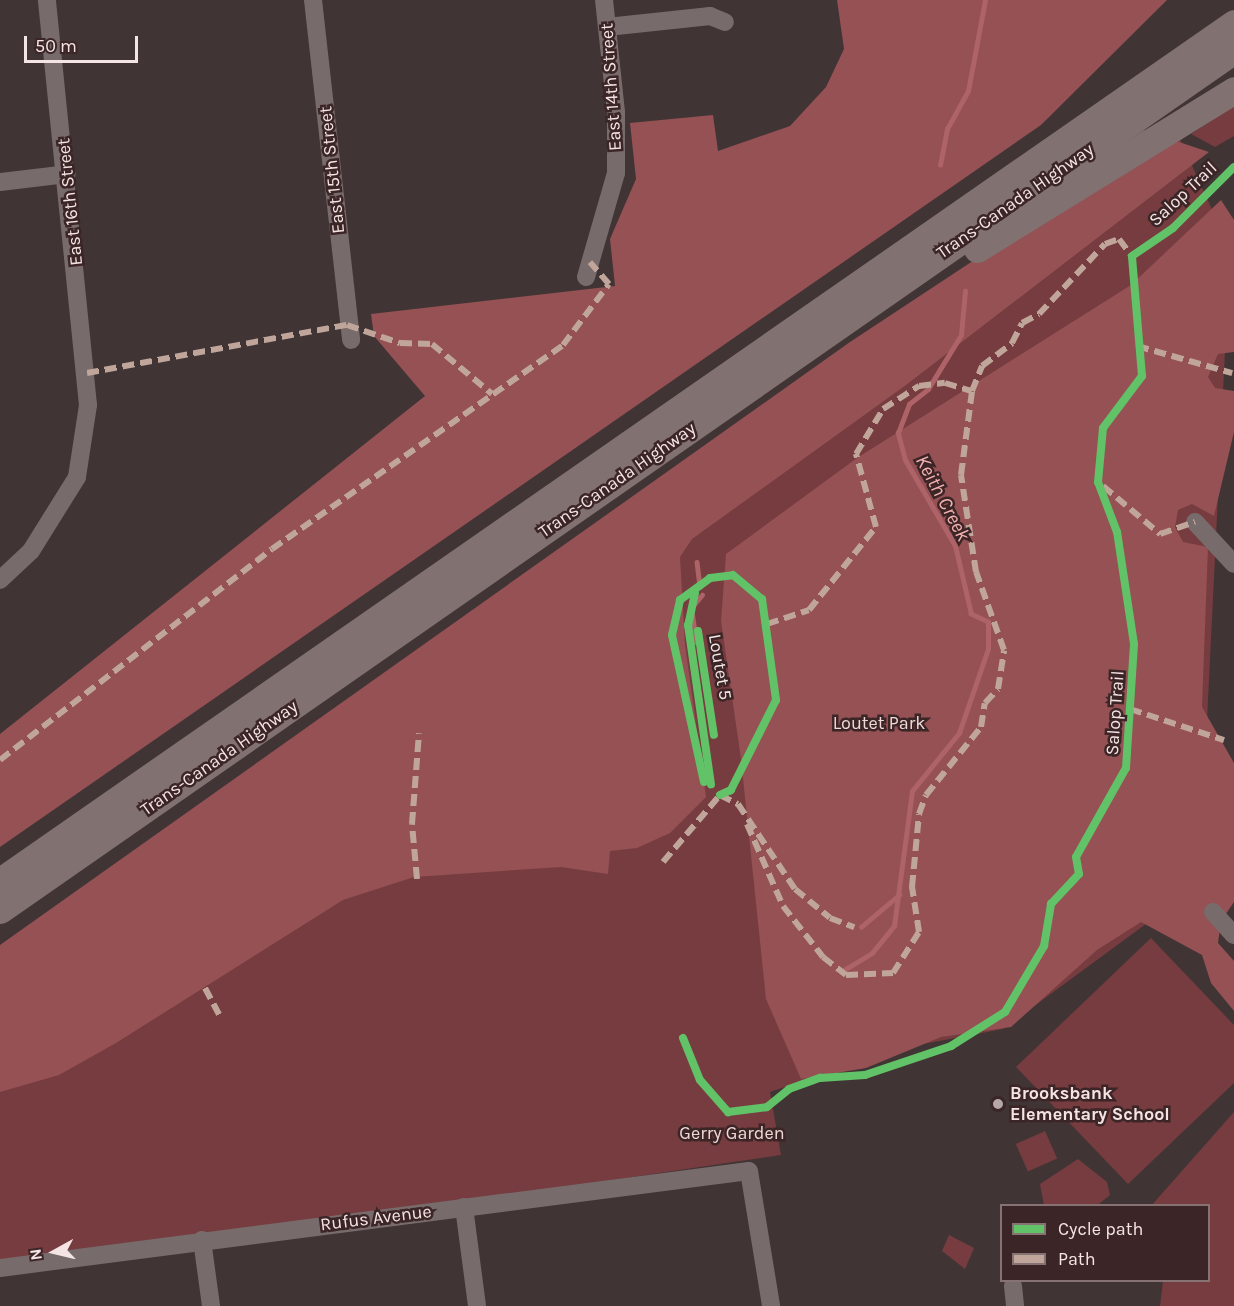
<!DOCTYPE html>
<html>
<head>
<meta charset="utf-8">
<style>
	body { margin:0 }
	#map { position:relative; width:1234px; height:1306px; overflow:hidden; background:#413435; font-family:Karla,sans-serif }
	div>[style] { position:absolute }
	[style*='--x'] { left:calc(var(--x)*1px); top:calc(var(--y)*1px); width:calc(var(--w)*1px); rotate:calc(var(--a)*1deg) }
	.green>* { inset:0; background:#773c3f; transform-origin:0 0 }
	.forest>* { inset:0; background:#955154 }
	.stream>* { height:4.5px; margin:-2.25px; padding:0 2.25px; transform-origin:2.25px; border-radius:2.25px; background:#ad6367 }
	.minor>* { height:18px; margin:-9px; padding:0 9px; transform-origin:9px; border-radius:9px; background:#786b6b }
	.highway>* { height:27px; margin:-13.5px; padding:0 13.5px; transform-origin:13.5px; border-radius:13.5px; background:#817171 }
	.quiet>* { height:6px; margin-top:-3px; transform-origin:0; background:repeating-linear-gradient(90deg,#c0a59a 0 12px,transparent 0 18px) }
	.cycleway>* { height:8px; margin:-4px; padding:0 4px; transform-origin:4px; border-radius:4px; background:#61c268 }
	.dots>* { width:16px; height:16px; translate:-50% -50%; box-sizing:border-box; border:3px solid #3c2526; border-radius:50% }
	span { translate:-50% -50%; white-space:nowrap; text-align:center; line-height:1.15; -webkit-text-stroke:5px #3c2526; paint-order:stroke }
	.street-label { font-size:18px; color:#f4e5e4 }
	.park-label { font-size:18px; color:#f0d8d8 }
	.poi-label { font-size:18px; color:#f4e5e4; font-weight:700 }
	.left { translate:0 -50%; text-align:left }
	.water-label { font-size:20px; color:#f4b1b2; font-style:italic }
	.legend { position:absolute; left:1000px; top:1204px; width:210px; height:78px; box-sizing:border-box; background:#3c2526; border:2px solid #867272; margin:0; padding:8px 10px; list-style:none; font-size:18px; color:#f4e5e4 }
	.legend li { display:flex; align-items:center; gap:12px; height:30px }
	.legend b { width:30px; border:2px solid #867272 }
	.north { position:absolute; left:24px; top:1222px; width:60px; height:60px; -webkit-text-stroke:4px #3c2526; paint-order:stroke; rotate:262deg; font-size:16px; font-weight:700; line-height:24px; text-align:center; color:#f4e5e4 }
	.north::after { content:''; display:block; margin:auto; width:21px; height:27px; background:#f4e5e4; clip-path:polygon(50% 0,100% 100%,50% 72%,0 100%) }
	.scale { position:absolute; left:24px; top:36px; width:114px; height:27px; box-sizing:border-box; border:3px solid #f4e5e4; border-top:0; padding-left:8px; font-size:18px; line-height:21px; white-space:nowrap; color:#f4e5e4; -webkit-text-stroke:4px #3c2526; paint-order:stroke }
</style>
</head>
<body>
<div id="map">
	<div class="green">
		<i style="clip-path:polygon(1234px 106px,1234px 136px,1215px 147px,1191px 134px)"></i>
		<i style="clip-path:polygon(1174px 126px,1230px 249px,1199px 885px,1003px 1029px,902px 1048px,770px 1092px,781px 1155px,0 1271px,0 948px)"></i>
		<i style="clip-path:polygon(1151px 938px,1234px 1025px,1234px 1083px,1128px 1184px,1016px 1067px)"></i>
		<i style="clip-path:polygon(1234px 1112px,1234px 1306px,1160px 1306px,1163px 1281px,1208px 1280px,1208px 1206px,1151px 1206px)"></i>
		<i style="left:1045px;top:1131px;width:30px;height:32px;rotate:66deg"></i>
		<i style="clip-path:polygon(1078px 1159px,1107px 1182px,1110px 1195px,1099px 1204px,1044px 1205px,1040px 1184px)"></i>
		<i style="clip-path:polygon(949px 1235px,974px 1248px,965px 1269px,942px 1251px)"></i>
	</div>
	<div class="forest">
		<i style="clip-path:polygon(837px 0,1167px 0,1041px 125px,0 847px,0 734px,425px 396px,374px 336px,371px 314px,615px 286px,610px 239px,636px 179px,630px 123px,713px 115px,718px 151px,790px 126px,826px 87px,844px 49px)"></i>
		<i style="clip-path:polygon(1143px 130px,1209px 152px,906px 385px,692px 539px,680px 557px,685px 644px,706px 797px,670px 833px,637px 848px,610px 851px,608px 874px,561px 867px,414px 877px,343px 900px,116px 1043px,59px 1075px,0 1092px,0 945px,850px 342px,997px 245px)"></i>
		<i style="clip-path:polygon(1221px 200px,1234px 220px,1234px 352px,1218px 354px,1208px 377px,1215px 388px,1234px 391px,1234px 432px,1214px 516px,1192px 504px,1178px 510px,1175px 527px,1183px 542px,1208px 547px,1202px 707px,1234px 763px,1234px 902px,1221px 921px,1218px 943px,1234px 961px,1234px 1011px,1211px 983px,1202px 955px,1141px 922px,1097px 950px,1011px 1027px,941px 1037px,866px 1068px,801px 1079px,766px 999px,741px 759px,721px 621px,726px 554px,857px 458px,1131px 285px)"></i>
	</div>
	<div class="stream">
		<i style="--x:940;--y:165;--w:37;--a:-79"></i>
		<i style="--x:947;--y:129;--w:43;--a:-61.1"></i>
		<i style="--x:968;--y:91;--w:93;--a:-79.4"></i>
		<i style="--x:697;--y:562;--w:25;--a:83"></i>
		<i style="--x:696;--y:643;--w:35;--a:-98"></i>
		<i style="--x:691;--y:608;--w:17;--a:-50"></i>
		<i style="--x:861;--y:927;--w:50;--a:-40.1"></i>
		<i style="--x:844;--y:970;--w:33;--a:-31"></i>
		<i style="--x:872;--y:953;--w:35;--a:-51"></i>
		<i style="--x:894;--y:926;--w:136;--a:-82.4"></i>
		<i style="--x:912;--y:791;--w:75;--a:-51"></i>
		<i style="--x:959;--y:733;--w:89;--a:-71"></i>
		<i style="--x:988;--y:649;--w:27;--a:-90"></i>
		<i style="--x:988;--y:622;--w:19;--a:-155"></i>
		<i style="--x:971;--y:614;--w:70;--a:-103.2"></i>
		<i style="--x:955;--y:546;--w:99;--a:-120.2"></i>
		<i style="--x:905;--y:460;--w:28;--a:-105"></i>
		<i style="--x:898;--y:433;--w:31;--a:-69"></i>
		<i style="--x:909;--y:404;--w:24;--a:-38"></i>
		<i style="--x:928;--y:389;--w:63;--a:-58.6"></i>
		<i style="--x:961;--y:335;--w:44;--a:-84.8"></i>
	</div>
	<div class="minor">
		<i style="--x:313;--y:0;--w:342;--a:83.6"></i>
		<i style="--x:607;--y:27;--w:104;--a:-6.1"></i>
		<i style="--x:710;--y:16;--w:16;--a:22"></i>
		<i style="--x:0;--y:182;--w:67;--a:-6.8"></i>
		<i style="--x:586;--y:277;--w:108;--a:-73.9"></i>
		<i style="--x:616;--y:173;--w:61;--a:-90"></i>
		<i style="--x:616;--y:112;--w:113;--a:-96.1"></i>
		<i style="--x:1195;--y:522;--w:57;--a:47.1"></i>
		<i style="--x:0;--y:580;--w:42;--a:-43.1"></i>
		<i style="--x:31;--y:551;--w:87;--a:-58.1"></i>
		<i style="--x:77;--y:477;--w:73;--a:-81.3"></i>
		<i style="--x:88;--y:405;--w:407;--a:-95.8"></i>
		<i style="--x:1213;--y:912;--w:31;--a:48"></i>
		<i style="--x:464;--y:1207;--w:100;--a:82.5"></i>
		<i style="--x:202;--y:1240;--w:67;--a:82.2"></i>
		<i style="--x:0;--y:1268;--w:755;--a:-7.38"></i>
		<i style="--x:749;--y:1171;--w:137;--a:80.7"></i>
		<i style="--x:1013;--y:1286;--w:20;--a:84"></i>
	</div>
	<div class="highway">
		<i style="--x:977;--y:249;--w:302;--a:-31.7"></i>
		<i style="--x:0;--y:881;--w:1503;--a:-34.81"></i>
		<i style="--x:0;--y:910;--w:1504;--a:-34.87"></i>
	</div>
	<div class="quiet">
		<i style="--x:1137;--y:346;--w:99;--a:15.9"></i>
		<i style="--x:87;--y:373;--w:264;--a:-10.5"></i>
		<i style="--x:347;--y:325;--w:56;--a:18.8"></i>
		<i style="--x:400;--y:343;--w:32;--a:2"></i>
		<i style="--x:432;--y:344;--w:78;--a:39.8"></i>
		<i style="--x:1103;--y:486;--w:75;--a:40.1"></i>
		<i style="--x:1160;--y:534;--w:37;--a:-19"></i>
		<i style="--x:767;--y:624;--w:44;--a:-18.4"></i>
		<i style="--x:809;--y:610;--w:107;--a:-51.1"></i>
		<i style="--x:876;--y:527;--w:76;--a:-105.3"></i>
		<i style="--x:856;--y:454;--w:52;--a:-59"></i>
		<i style="--x:883;--y:409;--w:43;--a:-32.6"></i>
		<i style="--x:919;--y:386;--w:26;--a:-7"></i>
		<i style="--x:945;--y:383;--w:28;--a:17"></i>
		<i style="--x:1130;--y:709;--w:99;--a:18.3"></i>
		<i style="--x:0;--y:760;--w:344;--a:-37.8"></i>
		<i style="--x:272;--y:549;--w:355;--a:-35"></i>
		<i style="--x:563;--y:345;--w:76;--a:-53"></i>
		<i style="--x:609;--y:284;--w:29;--a:-131"></i>
		<i style="--x:747;--y:824;--w:90;--a:66.3"></i>
		<i style="--x:783;--y:906;--w:65;--a:51.9"></i>
		<i style="--x:823;--y:957;--w:29;--a:38"></i>
		<i style="--x:846;--y:975;--w:47;--a:-2.4"></i>
		<i style="--x:893;--y:973;--w:49;--a:-57.6"></i>
		<i style="--x:919;--y:932;--w:46;--a:-98.8"></i>
		<i style="--x:912;--y:887;--w:73;--a:-84.5"></i>
		<i style="--x:919;--y:814;--w:20;--a:-70"></i>
		<i style="--x:926;--y:795;--w:87;--a:-51"></i>
		<i style="--x:981;--y:727;--w:24;--a:-81"></i>
		<i style="--x:985;--y:703;--w:19;--a:-47"></i>
		<i style="--x:998;--y:689;--w:39;--a:-81"></i>
		<i style="--x:1004;--y:650;--w:83;--a:-109.7"></i>
		<i style="--x:976;--y:572;--w:98;--a:-98.8"></i>
		<i style="--x:961;--y:475;--w:85;--a:-82.5"></i>
		<i style="--x:972;--y:391;--w:27;--a:-68"></i>
		<i style="--x:982;--y:366;--w:38;--a:-37"></i>
		<i style="--x:1012;--y:343;--w:22;--a:-63"></i>
		<i style="--x:1022;--y:323;--w:19;--a:-28"></i>
		<i style="--x:1039;--y:314;--w:96;--a:-46.7"></i>
		<i style="--x:1105;--y:244;--w:15;--a:-20"></i>
		<i style="--x:1119;--y:239;--w:21;--a:53"></i>
		<i style="--x:663;--y:862;--w:88;--a:-49.6"></i>
		<i style="--x:720;--y:795;--w:20;--a:27"></i>
		<i style="--x:738;--y:804;--w:102;--a:56.2"></i>
		<i style="--x:795;--y:889;--w:45;--a:39.6"></i>
		<i style="--x:830;--y:918;--w:26;--a:21"></i>
		<i style="--x:417;--y:879;--w:55;--a:-95.2"></i>
		<i style="--x:412;--y:824;--w:91;--a:-85.6"></i>
		<i style="--x:205;--y:988;--w:30;--a:62"></i>
	</div>
	<div class="cycleway">
		<i style="--x:695;--y:593;--w:33;--a:102"></i>
		<i style="--x:688;--y:625;--w:161;--a:81.8"></i>
		<i style="--x:698;--y:631;--w:105;--a:81.3"></i>
		<i style="--x:704;--y:782;--w:150;--a:-102.3"></i>
		<i style="--x:672;--y:635;--w:36;--a:-77"></i>
		<i style="--x:680;--y:600;--w:37;--a:-36"></i>
		<i style="--x:710;--y:578;--w:23;--a:-7"></i>
		<i style="--x:733;--y:575;--w:38;--a:40"></i>
		<i style="--x:762;--y:599;--w:102;--a:82.1"></i>
		<i style="--x:776;--y:700;--w:101;--a:116.6"></i>
		<i style="--x:731;--y:790;--w:12;--a:156"></i>
		<i style="--x:683;--y:1038;--w:45;--a:68"></i>
		<i style="--x:700;--y:1080;--w:43;--a:48.8"></i>
		<i style="--x:728;--y:1112;--w:39;--a:-7"></i>
		<i style="--x:767;--y:1107;--w:28;--a:-39"></i>
		<i style="--x:789;--y:1089;--w:33;--a:-20"></i>
		<i style="--x:820;--y:1078;--w:45;--a:-3.8"></i>
		<i style="--x:865;--y:1075;--w:91;--a:-18.6"></i>
		<i style="--x:951;--y:1046;--w:64;--a:-32.2"></i>
		<i style="--x:1005;--y:1012;--w:77;--a:-59.4"></i>
		<i style="--x:1044;--y:946;--w:43;--a:-80.5"></i>
		<i style="--x:1051;--y:904;--w:41;--a:-47"></i>
		<i style="--x:1079;--y:874;--w:17;--a:-100"></i>
		<i style="--x:1076;--y:857;--w:102;--a:-60.7"></i>
		<i style="--x:1126;--y:768;--w:124;--a:-86.3"></i>
		<i style="--x:1134;--y:644;--w:113;--a:-98.6"></i>
		<i style="--x:1117;--y:532;--w:53;--a:-110.8"></i>
		<i style="--x:1098;--y:482;--w:54;--a:-84.7"></i>
		<i style="--x:1103;--y:428;--w:65;--a:-53.1"></i>
		<i style="--x:1142;--y:376;--w:120;--a:-94.8"></i>
		<i style="--x:1132;--y:256;--w:50;--a:-34.3"></i>
		<i style="--x:1173;--y:228;--w:86;--a:-45"></i>
	</div>
	<div class="dots">
		<i style="left:998px;top:1104px;background:#b5a7a7"></i>
	</div>
	<div class="street-label">
		<span style="left:611px;top:87px;rotate:-94deg">East 14th Street</span>
		<span style="left:332px;top:170px;rotate:-96deg">East 15th Street</span>
		<span style="left:1183px;top:194px;rotate:-43deg">Salop Trail</span>
		<span style="left:1015px;top:201px;rotate:-35deg">Trans-Canada Highway</span>
		<span style="left:70px;top:202px;rotate:-96deg">East 16th Street</span>
		<span style="left:617px;top:480px;rotate:-35deg">Trans-Canada Highway</span>
		<span style="left:720px;top:667px;rotate:80deg">Loutet 5</span>
		<span style="left:1115px;top:713px;rotate:-86deg">Salop Trail</span>
		<span style="left:219px;top:758px;rotate:-35deg">Trans-Canada Highway</span>
		<span style="left:376px;top:1218px;rotate:-7deg">Rufus Avenue</span>
	</div>
	<div class="park-label">
		<span style="left:879px;top:723px">Loutet Park</span>
		<span style="left:732px;top:1133px">Gerry Garden</span>
	</div>
	<div class="poi-label">
		<span class="left" style="left:1010px;top:1104px">Brooksbank<br>Elementary School</span>
	</div>
	<div class="water-label">
		<span style="left:943px;top:498px;rotate:62deg">Keith Creek</span>
	</div>
	<ul class="legend">
	<li><b style="height:8px;background:#61c268"></b>Cycle path</li>
	<li><b style="height:8px;background:#c0a59a"></b>Path</li>
	</ul>
	<div class="north">N</div>
	<div class="scale">50 m</div>
</div>
</body>
</html>
